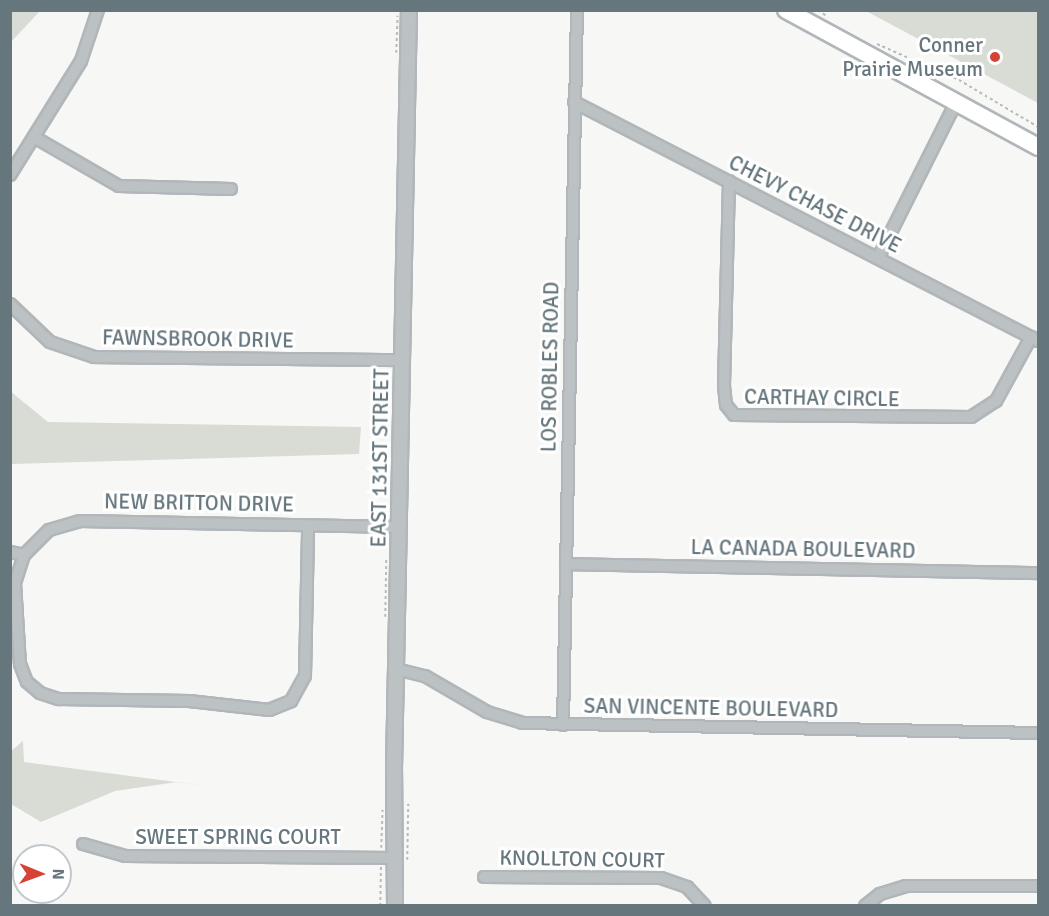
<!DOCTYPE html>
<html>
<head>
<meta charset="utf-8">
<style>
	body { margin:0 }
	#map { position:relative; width:1049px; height:916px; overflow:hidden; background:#f7f7f5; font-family:Signika,sans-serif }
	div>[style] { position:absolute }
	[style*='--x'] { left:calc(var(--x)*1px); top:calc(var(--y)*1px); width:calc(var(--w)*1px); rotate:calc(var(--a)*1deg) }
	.green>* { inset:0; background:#d8dcd4 }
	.path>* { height:1.5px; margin-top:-0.75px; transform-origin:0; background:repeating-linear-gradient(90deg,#b7bbbd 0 3px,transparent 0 6px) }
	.roads { filter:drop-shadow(2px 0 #b0b6b9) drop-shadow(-2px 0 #b0b6b9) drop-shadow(0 2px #b0b6b9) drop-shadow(0 -2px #b0b6b9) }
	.minor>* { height:10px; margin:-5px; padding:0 5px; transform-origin:5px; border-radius:5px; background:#bcc2c4 }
	.tertiary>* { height:14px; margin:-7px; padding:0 7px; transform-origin:7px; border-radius:7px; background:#bcc2c4 }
	.primary>* { height:16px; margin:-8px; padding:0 8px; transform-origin:8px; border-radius:8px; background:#fff }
	.dots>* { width:16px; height:16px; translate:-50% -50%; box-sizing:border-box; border:3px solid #fff; border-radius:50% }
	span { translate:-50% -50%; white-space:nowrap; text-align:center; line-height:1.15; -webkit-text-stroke:6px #fff; paint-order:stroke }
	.poi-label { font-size:21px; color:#65767d }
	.right { translate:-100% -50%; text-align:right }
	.street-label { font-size:21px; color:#65767d }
	.frame { position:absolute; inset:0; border:12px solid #65767d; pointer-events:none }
	.north { position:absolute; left:12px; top:844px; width:60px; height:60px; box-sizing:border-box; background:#fff; border:2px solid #c1c8cb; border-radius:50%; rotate:91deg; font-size:16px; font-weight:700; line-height:24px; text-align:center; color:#65767d }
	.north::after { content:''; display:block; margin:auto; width:21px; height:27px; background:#d64336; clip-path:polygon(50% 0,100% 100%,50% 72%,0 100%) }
</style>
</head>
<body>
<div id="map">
	<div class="green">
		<i style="clip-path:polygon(11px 10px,40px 11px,11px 42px,10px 11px)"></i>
		<i style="clip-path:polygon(866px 11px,1038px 11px,1038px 103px)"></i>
		<i style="clip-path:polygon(10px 391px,48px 422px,361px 427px,359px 454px,11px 464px)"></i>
		<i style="clip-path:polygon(23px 741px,24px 762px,221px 788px,177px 782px,115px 791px,41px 822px,11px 804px,11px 751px)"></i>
	</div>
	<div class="path">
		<i style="--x:818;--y:10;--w:12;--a:35"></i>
		<i style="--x:877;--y:44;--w:90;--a:23.7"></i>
		<i style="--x:959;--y:80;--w:92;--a:30.7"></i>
		<i style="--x:396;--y:53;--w:37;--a:-88"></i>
		<i style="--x:385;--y:617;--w:59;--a:-89"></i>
		<i style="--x:381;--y:848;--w:38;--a:-88"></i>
		<i style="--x:407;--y:860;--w:56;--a:-89"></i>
		<i style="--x:380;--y:906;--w:39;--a:-89"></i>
	</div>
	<div class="roads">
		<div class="minor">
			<i style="--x:574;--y:102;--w:522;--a:27.25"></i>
			<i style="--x:34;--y:137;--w:98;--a:30"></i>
			<i style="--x:119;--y:186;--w:112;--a:1.5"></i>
			<i style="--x:10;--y:175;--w:134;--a:-58.1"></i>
			<i style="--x:81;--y:61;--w:54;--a:-71.6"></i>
			<i style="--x:729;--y:181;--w:205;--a:91.4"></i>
			<i style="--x:724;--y:386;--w:19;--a:84"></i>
			<i style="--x:726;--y:405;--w:13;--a:51"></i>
			<i style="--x:734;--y:415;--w:237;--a:0.5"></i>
			<i style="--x:971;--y:417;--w:30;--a:-33"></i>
			<i style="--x:996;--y:401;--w:73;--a:-61.3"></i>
			<i style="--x:878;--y:258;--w:172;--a:-63.4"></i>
			<i style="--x:10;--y:304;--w:55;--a:43.5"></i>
			<i style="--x:50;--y:342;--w:46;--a:18.8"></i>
			<i style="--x:94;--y:357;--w:309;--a:0.6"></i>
			<i style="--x:10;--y:552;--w:14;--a:12"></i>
			<i style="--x:24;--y:555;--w:35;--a:-45"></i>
			<i style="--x:49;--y:530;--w:32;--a:-16"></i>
			<i style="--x:80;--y:521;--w:319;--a:1.1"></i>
			<i style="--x:24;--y:555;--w:29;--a:108"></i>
			<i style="--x:15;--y:583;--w:81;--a:86.5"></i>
			<i style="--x:20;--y:664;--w:19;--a:69"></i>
			<i style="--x:27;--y:682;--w:17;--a:40"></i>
			<i style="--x:40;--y:693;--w:20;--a:18"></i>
			<i style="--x:59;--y:699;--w:130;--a:0.9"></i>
			<i style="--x:189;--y:701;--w:81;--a:6.4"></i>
			<i style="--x:269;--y:710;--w:24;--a:-22"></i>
			<i style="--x:291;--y:701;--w:29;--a:-61"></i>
			<i style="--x:305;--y:676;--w:149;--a:-88.8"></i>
			<i style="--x:566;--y:564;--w:472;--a:1.1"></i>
			<i style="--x:396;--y:669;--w:30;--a:14"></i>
			<i style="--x:425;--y:676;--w:72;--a:30.1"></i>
			<i style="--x:487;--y:712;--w:37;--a:17"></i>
			<i style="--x:522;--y:723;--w:516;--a:1.11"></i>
			<i style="--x:563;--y:725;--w:715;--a:-88.88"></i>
			<i style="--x:83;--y:844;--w:44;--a:15.9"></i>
			<i style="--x:125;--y:856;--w:269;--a:0.4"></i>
			<i style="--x:484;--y:877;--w:177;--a:0.3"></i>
			<i style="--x:661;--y:878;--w:28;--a:19"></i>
			<i style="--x:687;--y:887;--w:26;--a:47"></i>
			<i style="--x:865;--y:906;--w:19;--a:-39"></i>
			<i style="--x:880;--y:894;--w:27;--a:-17"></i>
			<i style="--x:906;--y:886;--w:132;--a:0"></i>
		</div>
		<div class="tertiary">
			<i style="--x:395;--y:906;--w:138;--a:-90.4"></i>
			<i style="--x:394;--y:768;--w:758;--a:-88.87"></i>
		</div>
		<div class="primary">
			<i style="--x:786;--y:10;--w:287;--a:28.5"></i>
		</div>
	</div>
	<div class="dots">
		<i style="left:995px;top:57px;background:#d64336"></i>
	</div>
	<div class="poi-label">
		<span class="right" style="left:983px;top:57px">Conner<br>Prairie Museum</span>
	</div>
	<div class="street-label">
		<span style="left:815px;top:204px;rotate:27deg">CHEVY CHASE DRIVE</span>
		<span style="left:198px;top:339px;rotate:1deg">FAWNSBROOK DRIVE</span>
		<span style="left:550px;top:367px;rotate:-89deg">LOS ROBLES ROAD</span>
		<span style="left:822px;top:398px;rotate:1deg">CARTHAY CIRCLE</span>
		<span style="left:380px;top:458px;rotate:-89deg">EAST 131ST STREET</span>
		<span style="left:199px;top:503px;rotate:1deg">NEW BRITTON DRIVE</span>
		<span style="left:803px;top:549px;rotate:1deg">LA CANADA BOULEVARD</span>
		<span style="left:711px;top:708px;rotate:1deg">SAN VINCENTE BOULEVARD</span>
		<span style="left:238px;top:837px">SWEET SPRING COURT</span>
		<span style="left:582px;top:859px;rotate:1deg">KNOLLTON COURT</span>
	</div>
	<div class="frame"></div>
	<div class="north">N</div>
</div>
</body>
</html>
